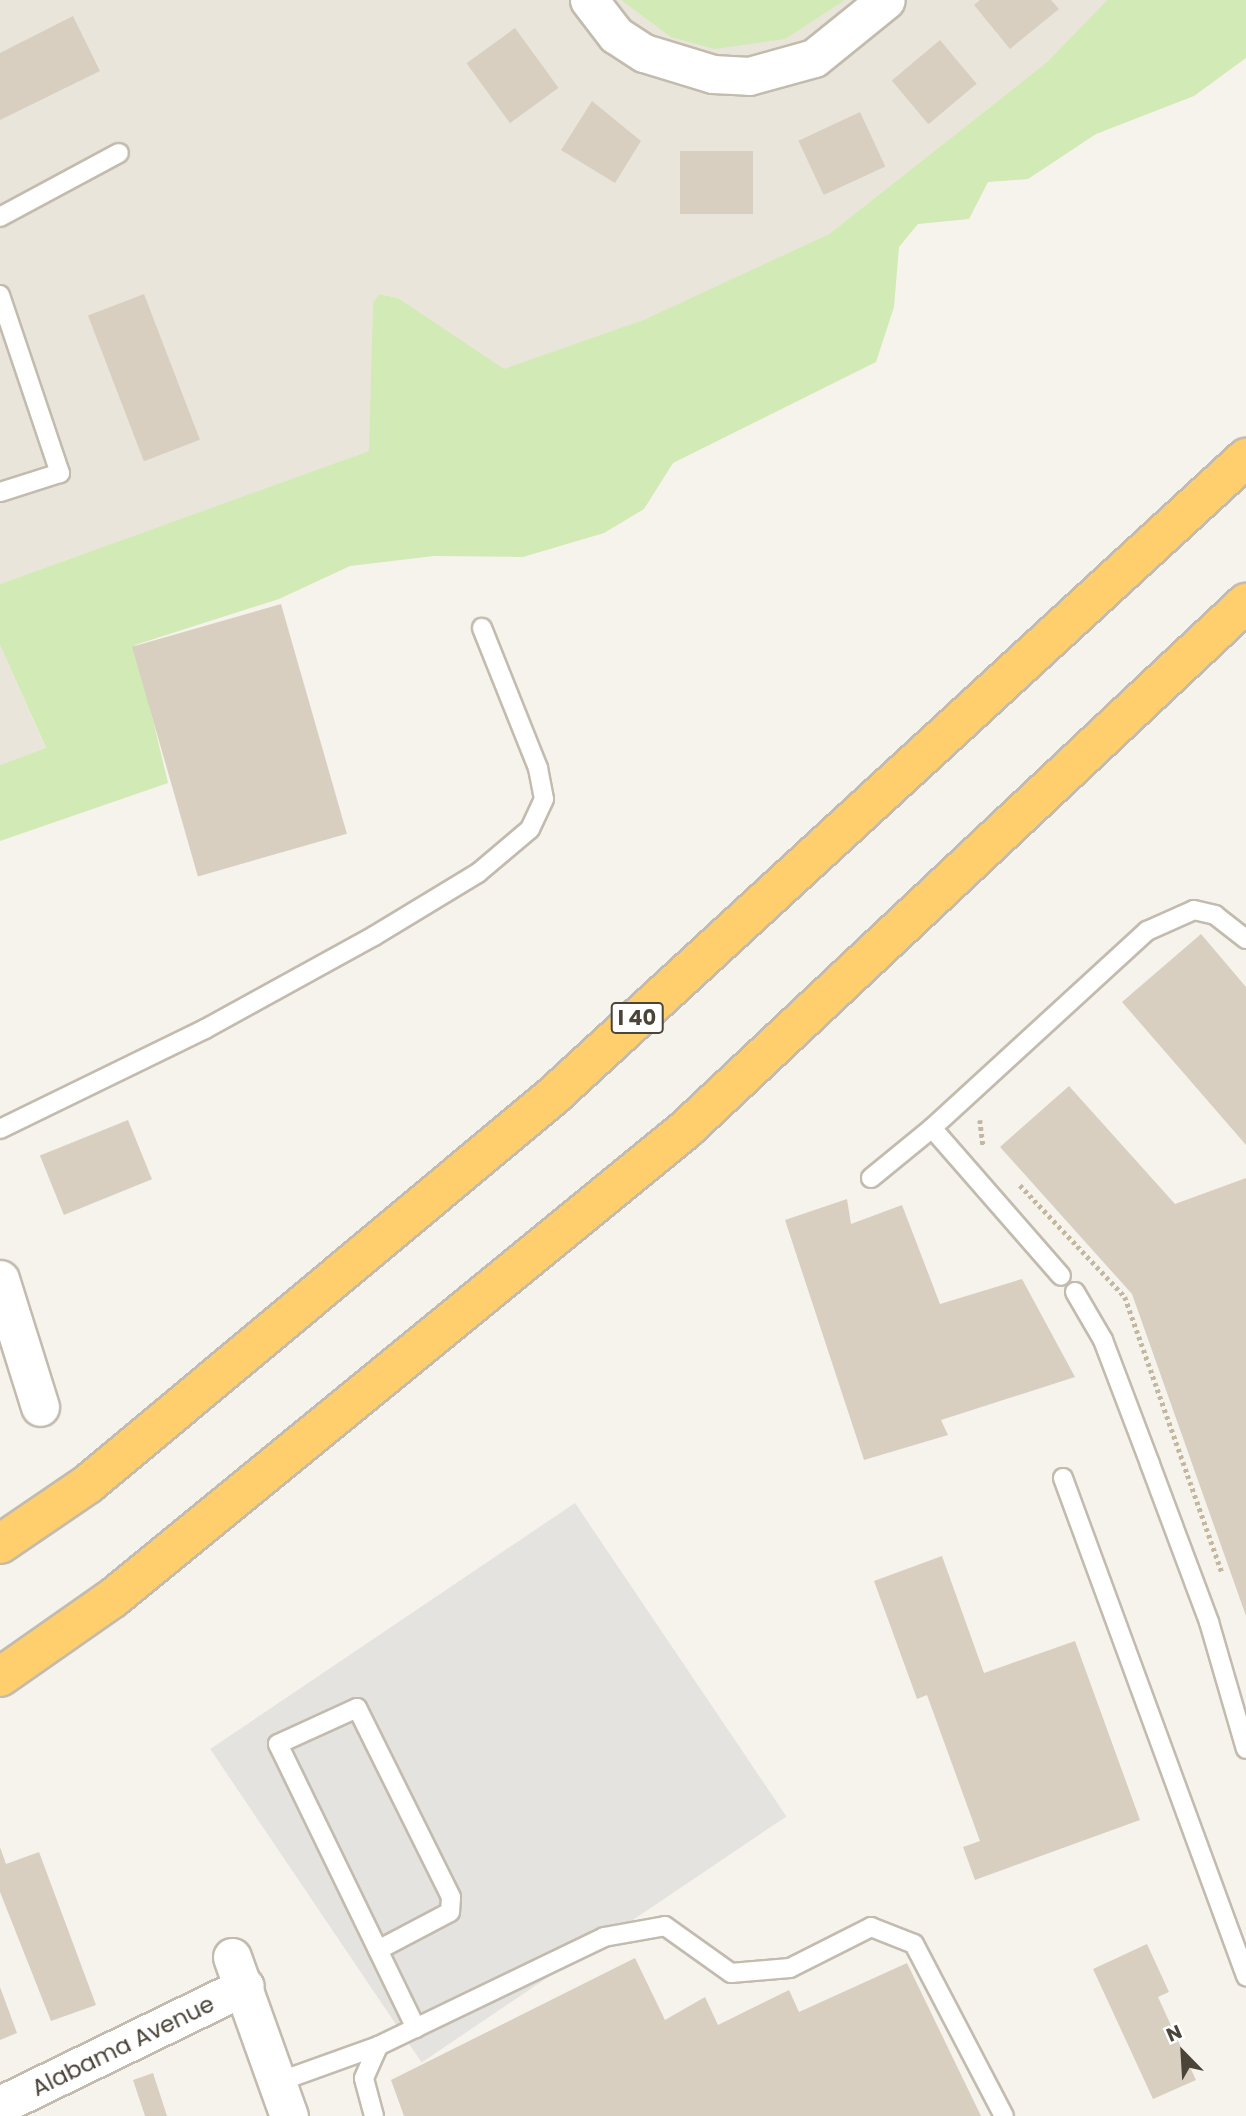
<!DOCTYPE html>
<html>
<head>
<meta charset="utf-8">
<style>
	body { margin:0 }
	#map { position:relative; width:1246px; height:2116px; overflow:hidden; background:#f6f3ec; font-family:Poppins,sans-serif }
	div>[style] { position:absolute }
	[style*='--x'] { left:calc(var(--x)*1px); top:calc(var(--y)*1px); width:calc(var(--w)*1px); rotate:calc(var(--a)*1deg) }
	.residential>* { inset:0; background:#eae5da }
	.green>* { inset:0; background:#d2eab5 }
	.parking>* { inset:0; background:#e5e3e0; transform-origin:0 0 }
	.building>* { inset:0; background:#d8cfc1; transform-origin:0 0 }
	.path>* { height:4.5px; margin-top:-2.25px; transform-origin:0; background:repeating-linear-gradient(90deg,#c4b79f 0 3.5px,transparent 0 7px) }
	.roads { filter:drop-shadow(2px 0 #c2bbae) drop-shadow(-2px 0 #c2bbae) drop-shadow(0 2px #c2bbae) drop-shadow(0 -2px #c2bbae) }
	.lane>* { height:18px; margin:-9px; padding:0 9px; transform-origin:9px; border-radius:9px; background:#fff }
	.street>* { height:37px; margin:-18.5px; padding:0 18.5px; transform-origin:18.5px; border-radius:18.5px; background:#fff }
	.highway>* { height:38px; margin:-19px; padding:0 19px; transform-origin:19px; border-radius:19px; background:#ffcf6e }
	span { translate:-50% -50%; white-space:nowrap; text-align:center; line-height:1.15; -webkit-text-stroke:5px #fff; paint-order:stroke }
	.shield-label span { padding:2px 5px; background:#fff; border:2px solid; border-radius:5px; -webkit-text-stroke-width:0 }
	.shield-label { font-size:21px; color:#4b4439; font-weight:700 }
	.street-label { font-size:23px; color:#4b4439 }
	.north { position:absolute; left:1148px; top:2018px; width:70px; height:70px; -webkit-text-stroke:5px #fff; paint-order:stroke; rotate:336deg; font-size:19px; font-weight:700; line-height:28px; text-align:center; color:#4b4439 }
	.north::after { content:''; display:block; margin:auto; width:24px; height:32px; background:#4b4439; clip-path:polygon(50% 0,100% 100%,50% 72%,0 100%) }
</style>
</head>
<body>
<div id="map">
	<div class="residential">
		<i style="clip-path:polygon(0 0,1107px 0,1047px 62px,829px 234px,652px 317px,503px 370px,398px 298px,379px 294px,373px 304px,370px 451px,0 584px)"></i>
		<i style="clip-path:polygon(0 645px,46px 749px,0 765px)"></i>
	</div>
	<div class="green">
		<i style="clip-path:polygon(621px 0,845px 0,785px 39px,715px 49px,671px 37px)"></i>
		<i style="clip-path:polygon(1107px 0,1246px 0,1246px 58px,1194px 96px,1096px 134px,1028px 179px,988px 182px,969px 219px,918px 224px,899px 247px,894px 307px,876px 362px,673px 463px,644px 509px,604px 533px,523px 557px,434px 556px,350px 566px,279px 599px,135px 645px,168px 783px,0 841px,0 765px,46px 748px,0 645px,0 584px,369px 451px,373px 303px,379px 294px,398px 298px,504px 369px,646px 319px,829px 234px,1047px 62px)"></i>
	</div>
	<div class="parking">
		<i style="left:575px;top:1503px;width:378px;height:440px;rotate:56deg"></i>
	</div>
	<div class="building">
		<i style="clip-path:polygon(980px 0,1051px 0,1059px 9px,1010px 49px,974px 5px)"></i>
		<i style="clip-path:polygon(73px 16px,100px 71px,0 120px,0 53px)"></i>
		<i style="left:515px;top:28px;width:74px;height:60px;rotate:54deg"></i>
		<i style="left:940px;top:40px;width:57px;height:63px;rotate:50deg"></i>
		<i style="clip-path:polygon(592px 101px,641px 141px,615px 183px,561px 150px)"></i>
		<i style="left:860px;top:112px;width:60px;height:68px;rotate:65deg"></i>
		<i style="left:680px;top:151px;width:73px;height:63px"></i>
		<i style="left:144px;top:294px;width:156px;height:60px;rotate:69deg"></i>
		<i style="left:281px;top:604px;width:239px;height:155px;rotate:74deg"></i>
		<i style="clip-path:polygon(1201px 934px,1246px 987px,1246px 1145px,1122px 1002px)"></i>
		<i style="clip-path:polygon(1069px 1086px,1175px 1204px,1246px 1178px,1246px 1616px,1132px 1294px,1000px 1147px)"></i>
		<i style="left:128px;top:1120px;width:64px;height:95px;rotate:68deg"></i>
		<i style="clip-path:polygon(847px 1199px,851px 1224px,902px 1205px,940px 1304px,1022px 1279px,1075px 1377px,941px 1420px,948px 1435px,864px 1460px,785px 1220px)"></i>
		<i style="clip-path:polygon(942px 1556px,984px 1673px,1075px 1641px,1140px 1820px,975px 1880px,963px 1847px,980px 1841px,927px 1695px,917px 1699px,874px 1581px)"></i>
		<i style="clip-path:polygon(0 1847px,6px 1864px,39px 1852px,96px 2005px,51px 2021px,0 1892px)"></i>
		<i style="clip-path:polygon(1147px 1944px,1169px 1992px,1158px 1997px,1196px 2080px,1153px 2099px,1093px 1969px)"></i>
		<i style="clip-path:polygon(635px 1958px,665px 2020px,705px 1997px,718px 2025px,789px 1990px,799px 2012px,907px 1963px,981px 2116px,404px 2116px,391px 2080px)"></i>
		<i style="clip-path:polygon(0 1987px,17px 2033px,0 2040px)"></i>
		<i style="clip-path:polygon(153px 2073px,167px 2116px,145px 2116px,133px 2080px)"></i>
	</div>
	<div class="path">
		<i style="--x:980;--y:1120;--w:25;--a:83"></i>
		<i style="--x:1020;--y:1185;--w:154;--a:46.8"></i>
		<i style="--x:1125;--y:1297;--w:293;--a:70.6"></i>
	</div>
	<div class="roads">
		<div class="lane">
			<i style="--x:0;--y:217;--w:135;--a:-28.3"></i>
			<i style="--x:0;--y:295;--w:188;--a:71.4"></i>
			<i style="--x:60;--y:473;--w:63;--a:162.4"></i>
			<i style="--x:932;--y:1128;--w:292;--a:-42.5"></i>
			<i style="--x:1147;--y:931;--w:51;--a:-24.1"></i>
			<i style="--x:1194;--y:910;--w:22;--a:13"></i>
			<i style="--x:1215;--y:915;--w:39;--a:38"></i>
			<i style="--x:0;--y:1129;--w:228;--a:-26"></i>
			<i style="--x:205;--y:1029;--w:193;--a:-28.8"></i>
			<i style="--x:374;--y:936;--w:122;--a:-31.2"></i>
			<i style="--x:478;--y:873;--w:68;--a:-40.2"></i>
			<i style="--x:530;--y:829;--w:33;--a:-65"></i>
			<i style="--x:544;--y:799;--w:32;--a:-101"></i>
			<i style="--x:538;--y:768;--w:151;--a:-111.8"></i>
			<i style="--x:871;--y:1178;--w:79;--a:-39.3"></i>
			<i style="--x:932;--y:1128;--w:196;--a:48.9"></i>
			<i style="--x:1075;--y:1292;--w:56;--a:59.7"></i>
			<i style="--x:1103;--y:1340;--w:133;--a:69.2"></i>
			<i style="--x:1150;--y:1464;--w:169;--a:69.5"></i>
			<i style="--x:1209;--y:1622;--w:132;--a:73.8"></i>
			<i style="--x:1063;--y:1478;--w:531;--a:69.82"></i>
			<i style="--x:378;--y:1950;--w:81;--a:-27.8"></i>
			<i style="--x:450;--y:1912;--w:15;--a:-86"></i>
			<i style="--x:451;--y:1897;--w:211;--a:-116.4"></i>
			<i style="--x:357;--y:1708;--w:87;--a:155.5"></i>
			<i style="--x:278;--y:1744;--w:316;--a:64.1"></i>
			<i style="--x:278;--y:2082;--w:106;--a:-19.8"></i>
			<i style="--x:374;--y:2116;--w:39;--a:-105"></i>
			<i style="--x:364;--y:2078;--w:35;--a:-66"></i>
			<i style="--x:378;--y:2046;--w:251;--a:-25.7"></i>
			<i style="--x:604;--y:1937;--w:62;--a:-10.2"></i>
			<i style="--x:665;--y:1926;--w:81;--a:35.5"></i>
			<i style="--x:731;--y:1973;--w:59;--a:-4.8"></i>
			<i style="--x:790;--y:1968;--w:91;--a:-26.8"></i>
			<i style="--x:871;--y:1927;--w:46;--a:21.6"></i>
			<i style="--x:914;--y:1944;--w:194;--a:62.4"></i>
		</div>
		<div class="street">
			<i style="--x:589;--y:0;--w:44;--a:52.4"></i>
			<i style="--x:616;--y:35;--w:33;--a:33"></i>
			<i style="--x:644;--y:53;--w:72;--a:16.9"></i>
			<i style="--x:713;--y:74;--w:36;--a:3"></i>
			<i style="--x:749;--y:76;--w:67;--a:-15.5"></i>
			<i style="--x:814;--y:58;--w:92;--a:-38.9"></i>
			<i style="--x:0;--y:1279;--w:134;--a:72.6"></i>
			<i style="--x:232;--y:1957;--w:169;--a:70.3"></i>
			<i style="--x:0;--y:2105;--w:272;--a:-25.9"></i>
		</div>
		<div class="highway">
			<i style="--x:0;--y:1544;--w:107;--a:-34.3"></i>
			<i style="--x:88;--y:1484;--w:607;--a:-39.85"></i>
			<i style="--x:554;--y:1095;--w:941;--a:-42.63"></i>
			<i style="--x:0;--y:1677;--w:138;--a:-35"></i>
			<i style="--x:113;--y:1598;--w:739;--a:-39.29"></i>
			<i style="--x:685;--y:1130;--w:770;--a:-43.21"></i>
		</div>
	</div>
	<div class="shield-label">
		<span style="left:637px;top:1018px">I 40</span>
	</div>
	<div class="street-label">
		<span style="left:123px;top:2046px;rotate:-26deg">Alabama Avenue</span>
	</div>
	<div class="north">N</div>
</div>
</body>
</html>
